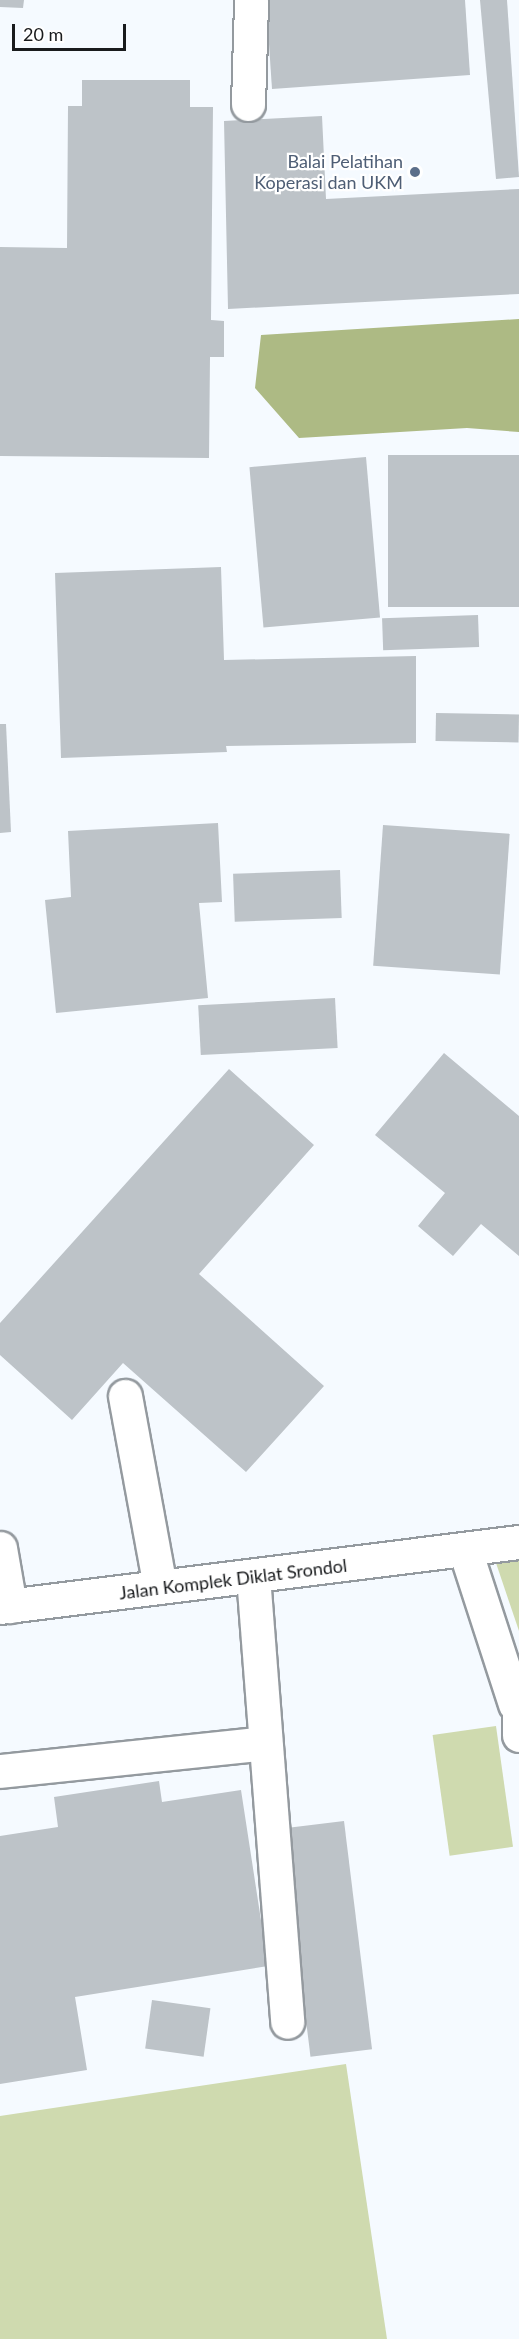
<!DOCTYPE html>
<html>
<head>
<meta charset="utf-8">
<style>
	body { margin:0 }
	#map { position:relative; width:519px; height:2339px; overflow:hidden; background:#f5faff; font-family:Lato,sans-serif }
	div>[style] { position:absolute }
	[style*='--x'] { left:calc(var(--x)*1px); top:calc(var(--y)*1px); width:calc(var(--w)*1px); rotate:calc(var(--a)*1deg) }
	.green>* { inset:0; background:#cfdaaf; transform-origin:0 0 }
	.forest>* { inset:0; background:#adba84 }
	.building>* { inset:0; background:#bdc3c8; transform-origin:0 0 }
	.roads { filter:drop-shadow(2px 0 #949a9f) drop-shadow(-2px 0 #949a9f) drop-shadow(0 2px #949a9f) drop-shadow(0 -2px #949a9f) }
	.minor>* { height:33px; margin:-16.5px; padding:0 16.5px; transform-origin:16.5px; border-radius:16.5px; background:#fff }
	.dots>* { width:16px; height:16px; translate:-50% -50%; box-sizing:border-box; border:3px solid #fff; border-radius:50% }
	span { translate:-50% -50%; white-space:nowrap; text-align:center; line-height:1.15; -webkit-text-stroke:4.5px #fff; paint-order:stroke }
	.service-label { font-size:18px; color:#4e5e75 }
	.right { translate:-100% -50%; text-align:right }
	.street-label { font-size:18px; color:#191b1d }
	.scale { position:absolute; left:12px; top:24px; width:114px; height:27px; box-sizing:border-box; border:3px solid #191b1d; border-top:0; padding-left:8px; font-size:18px; line-height:21px; white-space:nowrap; color:#191b1d; -webkit-text-stroke:4px #fff; paint-order:stroke }
</style>
</head>
<body>
<div id="map">
	<div class="green">
		<i style="clip-path:polygon(519px 1558px,519px 1631px,495px 1560px)"></i>
		<i style="left:496px;top:1726px;width:122px;height:64px;rotate:82deg"></i>
		<i style="clip-path:polygon(346px 2064px,387px 2339px,0 2339px,0 2116px)"></i>
	</div>
	<div class="forest">
		<i style="clip-path:polygon(519px 319px,519px 432px,467px 428px,299px 438px,255px 388px,261px 335px)"></i>
	</div>
	<div class="building">
		<i style="clip-path:polygon(0 0,24px 0,23px 8px,0 7px)"></i>
		<i style="clip-path:polygon(266px 0,465px 0,470px 75px,272px 89px)"></i>
		<i style="clip-path:polygon(480px 0,507px 0,519px 177px,496px 179px)"></i>
		<i style="clip-path:polygon(82px 80px,190px 80px,190px 107px,213px 107px,211px 320px,224px 321px,224px 357px,210px 357px,209px 458px,0 456px,0 247px,67px 248px,68px 106px,82px 106px)"></i>
		<i style="clip-path:polygon(322px 116px,326px 199px,519px 189px,519px 294px,228px 309px,224px 121px)"></i>
		<i style="left:519px;top:455px;width:152px;height:131px;rotate:90deg"></i>
		<i style="left:366px;top:457px;width:161px;height:117px;rotate:85deg"></i>
		<i style="clip-path:polygon(221px 567px,224px 660px,416px 656px,416px 743px,226px 746px,227px 752px,61px 758px,55px 573px)"></i>
		<i style="left:478px;top:615px;width:32px;height:96px;rotate:88deg"></i>
		<i style="left:436px;top:713px;width:83px;height:28px;rotate:1deg"></i>
		<i style="clip-path:polygon(0 724px,6px 724px,11px 832px,0 833px)"></i>
		<i style="clip-path:polygon(218px 823px,222px 902px,199px 903px,208px 998px,56px 1013px,45px 900px,71px 897px,68px 831px)"></i>
		<i style="left:383px;top:825px;width:127px;height:141px;rotate:4deg"></i>
		<i style="left:340px;top:870px;width:48px;height:107px;rotate:88deg"></i>
		<i style="left:335px;top:998px;width:50px;height:137px;rotate:87deg"></i>
		<i style="clip-path:polygon(444px 1053px,519px 1116px,519px 1256px,481px 1224px,453px 1256px,418px 1226px,445px 1193px,375px 1135px)"></i>
		<i style="clip-path:polygon(229px 1069px,314px 1145px,199px 1274px,324px 1386px,246px 1472px,123px 1363px,72px 1420px,0 1355px,0 1323px)"></i>
		<i style="clip-path:polygon(159px 1781px,162px 1802px,241px 1790px,268px 1966px,75px 1997px,87px 2070px,0 2084px,0 1836px,58px 1827px,54px 1797px)"></i>
		<i style="left:344px;top:1821px;width:230px;height:62px;rotate:83deg"></i>
		<i style="left:152px;top:2000px;width:59px;height:49px;rotate:8deg"></i>
	</div>
	<div class="roads">
		<div class="minor">
			<i style="--x:248;--y:104;--w:104;--a:-88.3"></i>
			<i style="--x:125;--y:1396;--w:194;--a:79.6"></i>
			<i style="--x:0;--y:1548;--w:59;--a:80.2"></i>
			<i style="--x:465;--y:1550;--w:162;--a:72"></i>
			<i style="--x:253;--y:1576;--w:447;--a:85.6"></i>
			<i style="--x:0;--y:1607;--w:523;--a:-7.14"></i>
			<i style="--x:519;--y:1698;--w:37;--a:90"></i>
			<i style="--x:0;--y:1771;--w:266;--a:-6"></i>
		</div>
	</div>
	<div class="dots">
		<i style="left:415px;top:172px;background:#5c6f8a"></i>
	</div>
	<div class="service-label">
		<span class="right" style="left:403px;top:172px">Balai Pelatihan<br>Koperasi dan UKM</span>
	</div>
	<div class="street-label">
		<span style="left:233px;top:1579px;rotate:-7deg">Jalan Komplek Diklat Srondol</span>
	</div>
	<div class="scale">20 m</div>
</div>
</body>
</html>
